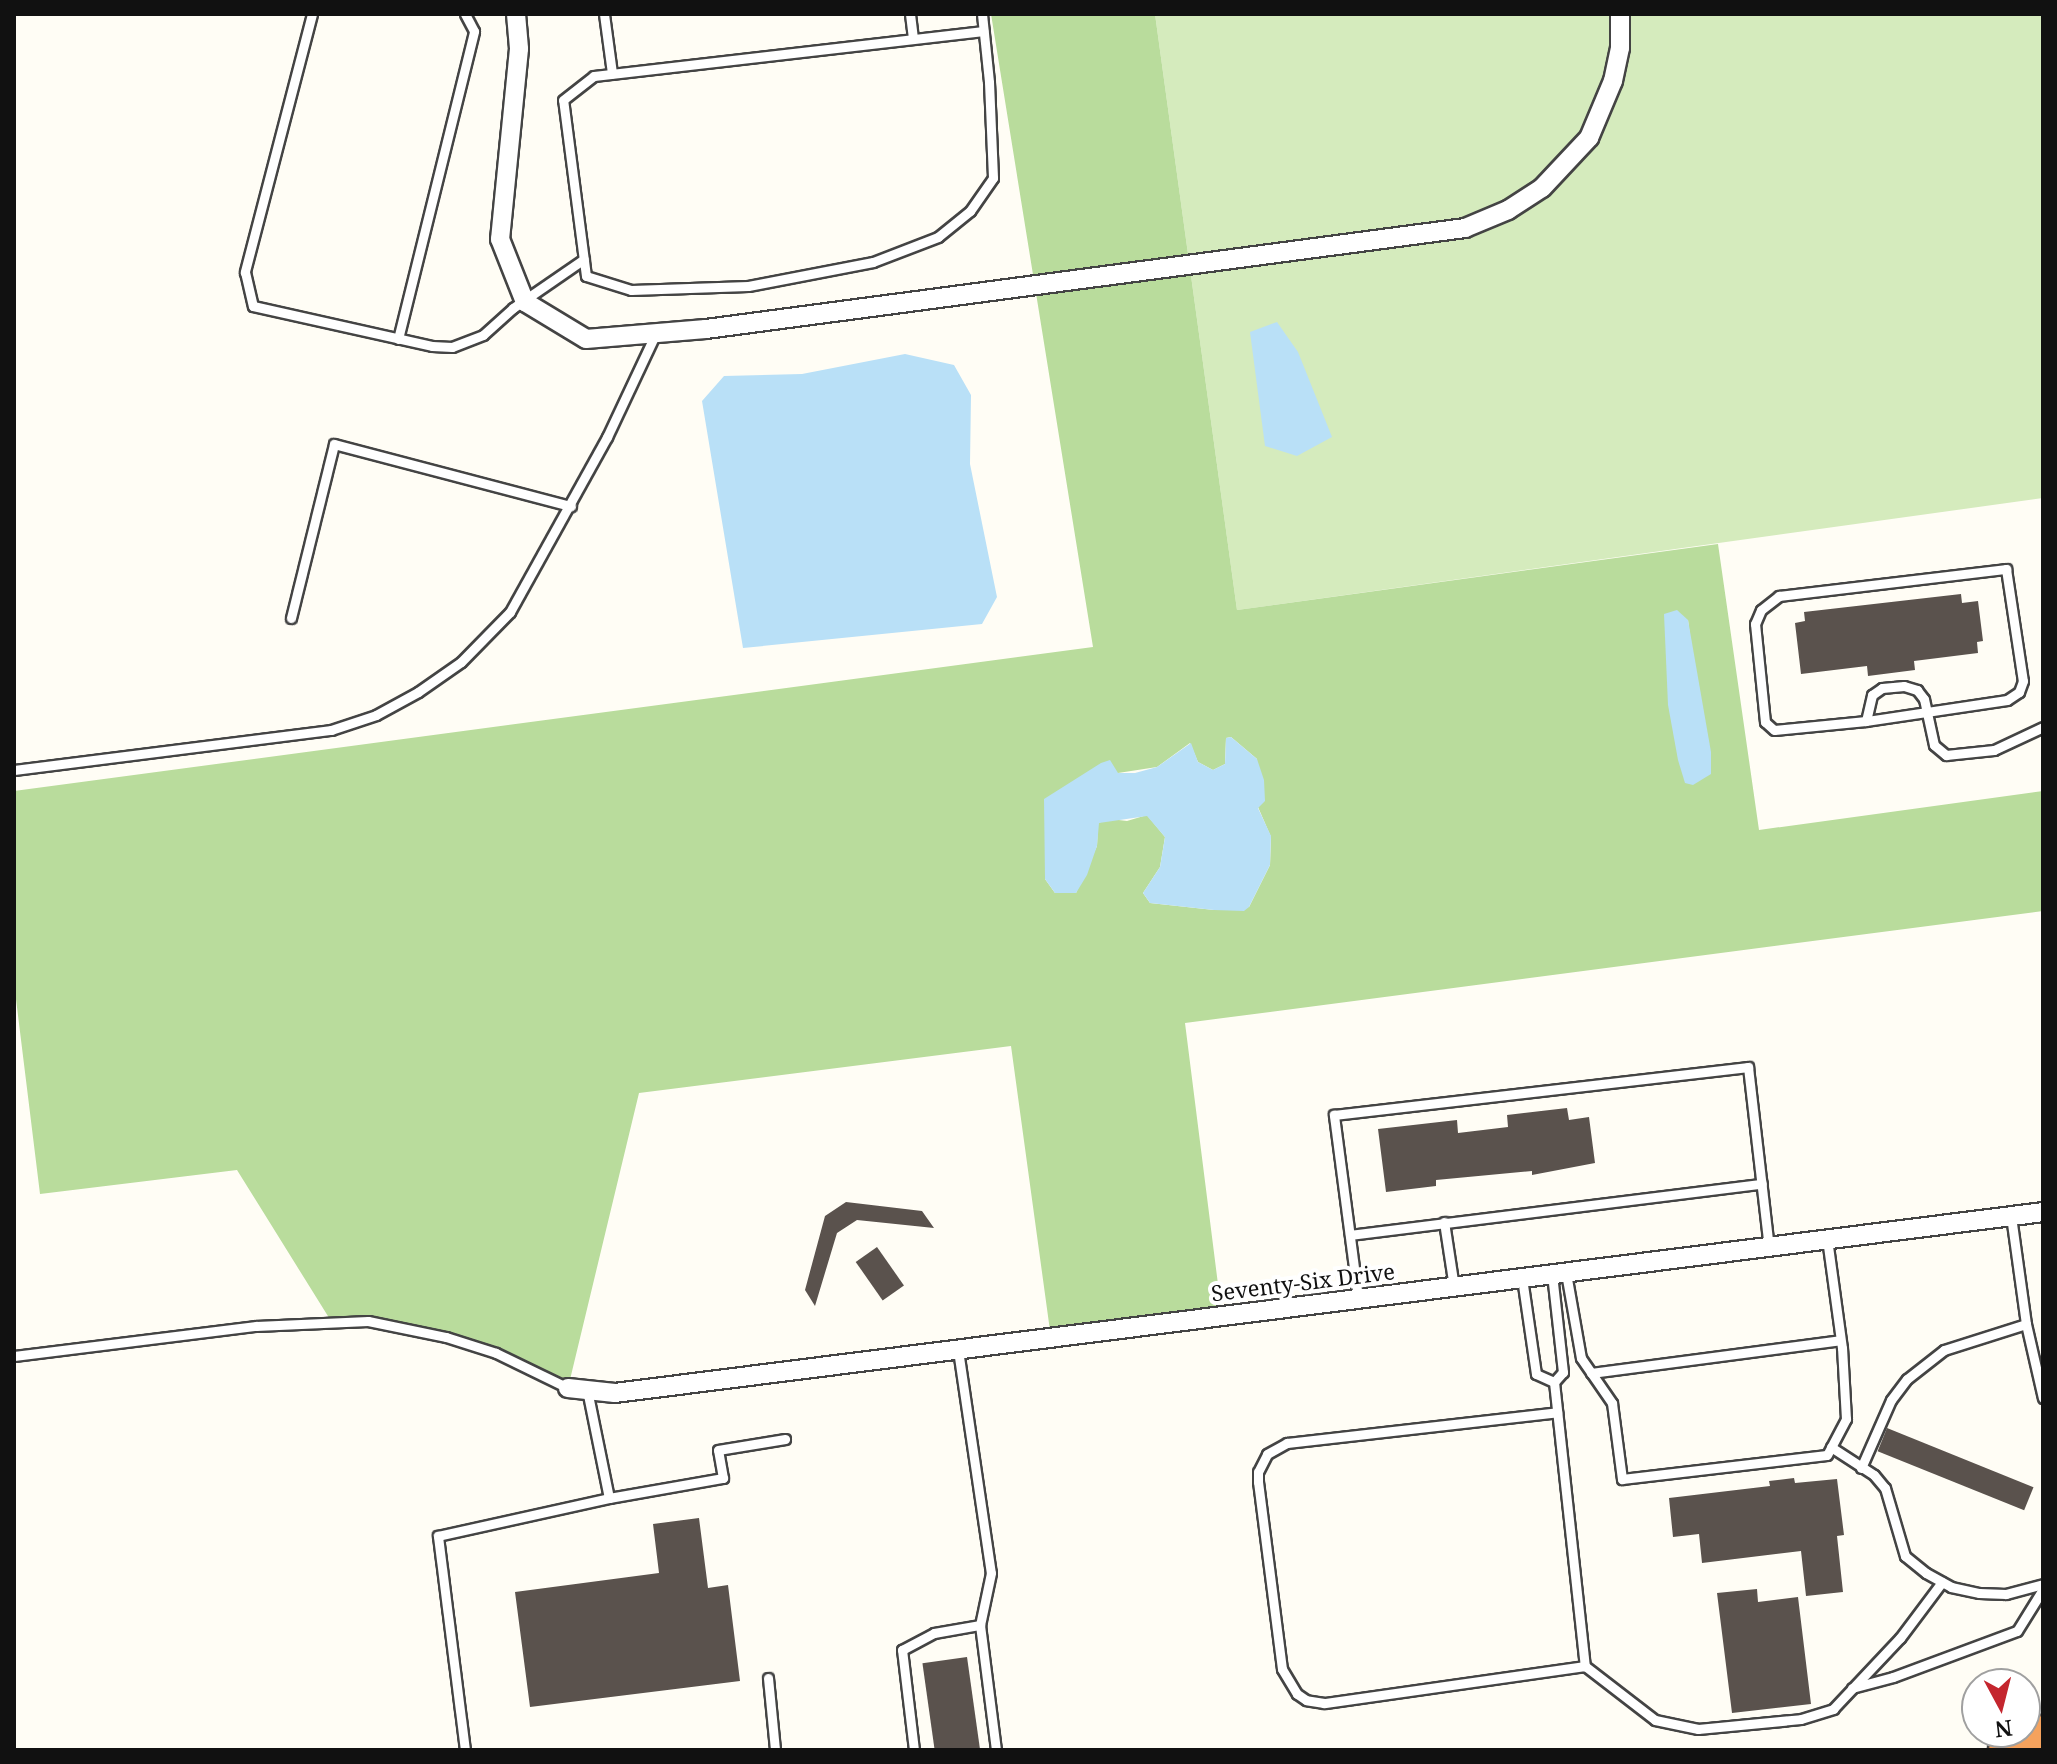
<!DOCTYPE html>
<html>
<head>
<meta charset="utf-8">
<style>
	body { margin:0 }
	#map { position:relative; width:2057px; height:1764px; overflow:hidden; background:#fffdf5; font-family:"Noto Serif",serif }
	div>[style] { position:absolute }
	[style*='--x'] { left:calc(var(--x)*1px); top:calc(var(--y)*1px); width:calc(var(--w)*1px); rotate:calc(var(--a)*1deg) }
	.green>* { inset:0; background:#d5ebbd }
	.forest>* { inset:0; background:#b9dc9c }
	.water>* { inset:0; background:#b9e0f7 }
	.building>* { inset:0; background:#5a524d; transform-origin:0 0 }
	.roads { filter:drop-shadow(2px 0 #444) drop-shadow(-2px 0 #444) drop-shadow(0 2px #444) drop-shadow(0 -2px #444) }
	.lane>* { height:9px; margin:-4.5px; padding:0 4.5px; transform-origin:4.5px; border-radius:4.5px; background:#fff }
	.street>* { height:18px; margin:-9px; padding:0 9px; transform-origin:9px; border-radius:9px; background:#fff }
	.highway>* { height:34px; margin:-17px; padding:0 17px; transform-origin:17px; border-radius:17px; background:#f5a25d }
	span { translate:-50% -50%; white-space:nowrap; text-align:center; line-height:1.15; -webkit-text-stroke:8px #fff; paint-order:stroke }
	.street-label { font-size:22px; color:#111 }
	.frame { position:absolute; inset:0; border:16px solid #111; pointer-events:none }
	.north { position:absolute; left:1961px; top:1668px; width:80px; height:80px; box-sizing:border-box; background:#fff; border:2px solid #a0a0a0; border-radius:50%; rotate:173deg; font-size:22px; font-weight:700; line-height:32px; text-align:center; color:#111 }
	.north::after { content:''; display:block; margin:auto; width:28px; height:36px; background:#c4262e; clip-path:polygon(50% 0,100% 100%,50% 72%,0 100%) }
</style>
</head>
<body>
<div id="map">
	<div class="green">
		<i style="clip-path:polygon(1155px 14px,2043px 14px,2043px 498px,1237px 610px)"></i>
	</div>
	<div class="forest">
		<i style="clip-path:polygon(evenodd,991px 14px,1155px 14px,1237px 610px,1718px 544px,1759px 830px,2043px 791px,2043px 911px,1185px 1023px,1222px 1316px,1051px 1338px,1011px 1046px,639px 1093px,568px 1388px,496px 1353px,404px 1327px,331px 1321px,237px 1170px,40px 1194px,14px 983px,14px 791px,1093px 647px,991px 14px,1688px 620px,1694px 668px,1678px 760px,1688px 620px,991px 14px,1231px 737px,1257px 759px,1258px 807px,1271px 837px,1270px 865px,1249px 907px,1214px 910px,1150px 903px,1143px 893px,1160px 867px,1165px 837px,1147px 815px,1127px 821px,1110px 819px,1098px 823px,1097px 846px,1076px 893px,1055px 893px,1045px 879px,1045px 849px,1118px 773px,1157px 767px,1190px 743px,1198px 762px,1213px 770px,1225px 764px,1226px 738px,1231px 737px)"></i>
	</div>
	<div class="water">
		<i style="clip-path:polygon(1277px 322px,1298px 352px,1332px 437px,1297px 456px,1265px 446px,1250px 332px)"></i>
		<i style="clip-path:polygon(905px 354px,954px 365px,971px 395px,970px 464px,997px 597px,982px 624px,743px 648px,702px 401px,724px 376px,802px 374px)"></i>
		<i style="clip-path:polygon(1677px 610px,1688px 620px,1711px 752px,1711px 774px,1693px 785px,1685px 783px,1678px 760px,1668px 705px,1664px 614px)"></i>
		<i style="clip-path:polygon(1231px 737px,1257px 759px,1264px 780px,1265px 801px,1258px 808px,1271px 836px,1270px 865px,1249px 907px,1244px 911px,1214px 910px,1150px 903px,1143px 893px,1160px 867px,1165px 837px,1147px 816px,1099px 823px,1097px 846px,1087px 875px,1076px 893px,1055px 893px,1045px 879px,1044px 799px,1101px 763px,1110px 760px,1118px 773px,1135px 773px,1157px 767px,1191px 743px,1198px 762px,1213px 770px,1225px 764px,1226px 738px)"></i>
	</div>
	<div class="building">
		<i style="clip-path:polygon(1961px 594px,1962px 603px,1978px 601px,1983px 641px,1977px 642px,1978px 653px,1914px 661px,1915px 670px,1868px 676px,1867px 666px,1801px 674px,1795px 623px,1805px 621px,1804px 612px)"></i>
		<i style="clip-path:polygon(1567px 1108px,1569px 1120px,1589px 1117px,1595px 1163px,1532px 1175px,1532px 1171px,1436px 1180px,1436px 1186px,1386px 1192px,1378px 1129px,1457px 1120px,1458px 1133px,1508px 1127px,1507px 1115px)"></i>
		<i style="clip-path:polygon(846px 1202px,922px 1211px,934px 1228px,857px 1220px,837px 1233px,815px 1306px,805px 1290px,825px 1216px)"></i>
		<i style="left:877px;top:1247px;width:47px;height:26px;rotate:55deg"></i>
		<i style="left:1887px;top:1428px;width:158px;height:25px;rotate:22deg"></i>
		<i style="clip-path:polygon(1794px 1478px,1795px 1483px,1837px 1479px,1844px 1535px,1837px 1536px,1843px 1592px,1806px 1596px,1801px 1551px,1702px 1563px,1699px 1534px,1673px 1537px,1669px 1498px,1770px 1486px,1769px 1481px)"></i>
		<i style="clip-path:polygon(699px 1518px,708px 1588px,728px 1585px,740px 1681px,530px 1707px,515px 1592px,659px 1573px,653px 1524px)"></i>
		<i style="clip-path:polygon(1757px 1589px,1758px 1602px,1798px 1597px,1811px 1704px,1732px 1713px,1717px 1593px)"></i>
		<i style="left:967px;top:1657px;width:94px;height:45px;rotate:82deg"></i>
	</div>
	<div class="roads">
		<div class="lane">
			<i style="--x:312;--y:14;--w:267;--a:104.6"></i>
			<i style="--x:245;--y:272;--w:35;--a:77"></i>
			<i style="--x:253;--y:306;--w:183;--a:12.6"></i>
			<i style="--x:432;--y:346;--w:20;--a:3"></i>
			<i style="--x:452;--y:347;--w:33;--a:-21"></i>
			<i style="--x:483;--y:335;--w:40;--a:-42"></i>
			<i style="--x:513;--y:308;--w:86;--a:-34.6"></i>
			<i style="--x:604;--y:14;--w:60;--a:82.3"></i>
			<i style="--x:910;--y:14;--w:25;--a:83"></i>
			<i style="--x:982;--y:14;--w:68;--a:84.1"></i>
			<i style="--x:989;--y:82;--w:96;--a:87.6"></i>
			<i style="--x:993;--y:178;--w:40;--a:124.9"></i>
			<i style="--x:970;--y:211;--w:41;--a:140.9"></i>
			<i style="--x:938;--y:237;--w:70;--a:159"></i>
			<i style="--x:873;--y:262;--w:127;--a:169.1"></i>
			<i style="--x:748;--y:286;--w:117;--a:178"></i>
			<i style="--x:631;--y:290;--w:47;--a:-162.7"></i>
			<i style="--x:586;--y:276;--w:177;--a:-97.4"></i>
			<i style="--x:563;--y:100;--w:39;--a:-38"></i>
			<i style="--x:594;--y:76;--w:392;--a:-6.6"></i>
			<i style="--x:398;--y:339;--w:317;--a:-76.1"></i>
			<i style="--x:474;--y:31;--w:19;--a:-118"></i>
			<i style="--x:2006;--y:569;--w:113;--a:81.4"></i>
			<i style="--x:2023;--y:681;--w:12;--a:110"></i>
			<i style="--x:2019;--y:692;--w:14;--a:146"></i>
			<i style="--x:2007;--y:700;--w:143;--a:171.5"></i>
			<i style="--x:1866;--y:721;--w:92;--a:174.4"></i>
			<i style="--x:1774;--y:730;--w:12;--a:-138"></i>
			<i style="--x:1765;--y:722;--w:99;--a:-95.8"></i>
			<i style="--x:1755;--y:624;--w:15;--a:-67"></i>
			<i style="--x:1761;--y:610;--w:23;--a:-38"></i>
			<i style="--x:1779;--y:596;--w:229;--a:-6.8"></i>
			<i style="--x:291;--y:618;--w:179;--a:-76.1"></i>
			<i style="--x:334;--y:444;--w:245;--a:14.7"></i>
			<i style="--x:1866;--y:721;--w:27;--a:-77"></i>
			<i style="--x:1872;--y:695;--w:12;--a:-35"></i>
			<i style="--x:1882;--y:688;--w:22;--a:-5"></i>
			<i style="--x:1904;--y:686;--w:14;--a:17"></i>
			<i style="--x:1917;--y:690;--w:11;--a:52"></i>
			<i style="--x:1924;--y:699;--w:47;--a:77.7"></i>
			<i style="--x:1934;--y:745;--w:16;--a:40"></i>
			<i style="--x:1946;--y:755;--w:48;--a:-5.9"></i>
			<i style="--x:1994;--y:750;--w:54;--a:-25.1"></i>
			<i style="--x:14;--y:770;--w:320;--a:-7.2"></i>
			<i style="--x:331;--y:730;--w:47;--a:-18.4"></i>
			<i style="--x:376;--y:715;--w:48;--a:-28.7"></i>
			<i style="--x:418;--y:692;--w:52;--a:-34.9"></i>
			<i style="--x:461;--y:662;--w:70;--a:-45.6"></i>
			<i style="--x:510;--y:612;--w:200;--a:-61"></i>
			<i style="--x:607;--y:437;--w:115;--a:-64.8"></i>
			<i style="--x:2011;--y:1216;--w:109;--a:82.1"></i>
			<i style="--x:2026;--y:1324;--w:76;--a:77.1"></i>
			<i style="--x:1444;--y:1222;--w:66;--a:81.3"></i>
			<i style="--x:1350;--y:1235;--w:415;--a:-7.1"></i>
			<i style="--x:1566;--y:1273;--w:86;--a:80"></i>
			<i style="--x:1581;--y:1358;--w:55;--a:55.4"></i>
			<i style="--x:1612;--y:1403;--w:77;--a:82.5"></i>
			<i style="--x:1622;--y:1479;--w:206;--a:-6.7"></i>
			<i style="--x:1827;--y:1455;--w:41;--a:-62.2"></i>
			<i style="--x:1846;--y:1419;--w:71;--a:-93.2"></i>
			<i style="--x:1842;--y:1348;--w:110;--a:-97.8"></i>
			<i style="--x:1552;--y:1274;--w:99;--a:83.6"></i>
			<i style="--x:1563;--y:1372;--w:13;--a:132"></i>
			<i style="--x:1522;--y:1278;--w:97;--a:81.7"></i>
			<i style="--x:1536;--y:1374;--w:20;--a:24"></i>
			<i style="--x:1358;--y:1298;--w:185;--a:-97.5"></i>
			<i style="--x:1334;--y:1115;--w:417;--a:-6.6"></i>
			<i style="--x:1748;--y:1067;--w:182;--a:83.4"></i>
			<i style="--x:958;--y:1350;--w:225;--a:81.6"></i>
			<i style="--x:991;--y:1573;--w:53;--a:101.9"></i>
			<i style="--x:980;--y:1625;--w:126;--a:82.7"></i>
			<i style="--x:14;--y:1356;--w:244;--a:-7.1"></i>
			<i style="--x:256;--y:1326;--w:112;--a:-2.6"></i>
			<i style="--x:368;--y:1321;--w:80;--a:11.6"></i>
			<i style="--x:446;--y:1337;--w:52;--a:17.7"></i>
			<i style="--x:496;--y:1353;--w:80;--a:25.9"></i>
			<i style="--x:1591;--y:1373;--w:251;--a:-7.5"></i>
			<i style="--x:1554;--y:1382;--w:286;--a:83.8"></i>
			<i style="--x:1585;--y:1666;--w:264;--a:171.9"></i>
			<i style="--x:1324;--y:1703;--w:18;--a:-171"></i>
			<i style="--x:1306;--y:1700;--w:11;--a:-146"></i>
			<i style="--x:1297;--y:1694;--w:29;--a:-121"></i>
			<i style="--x:1282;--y:1669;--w:189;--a:-97.3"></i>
			<i style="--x:1258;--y:1482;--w:10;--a:-90"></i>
			<i style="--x:1258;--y:1472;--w:20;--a:-63"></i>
			<i style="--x:1267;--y:1454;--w:23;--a:-29"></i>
			<i style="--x:1287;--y:1443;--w:272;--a:-6.5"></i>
			<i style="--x:1831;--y:1447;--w:51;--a:33.1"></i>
			<i style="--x:1874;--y:1475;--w:17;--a:50"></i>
			<i style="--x:1885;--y:1488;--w:71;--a:73.6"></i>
			<i style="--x:1905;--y:1556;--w:27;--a:39"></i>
			<i style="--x:1926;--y:1573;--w:29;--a:29"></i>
			<i style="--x:1951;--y:1587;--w:29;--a:12"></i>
			<i style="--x:1979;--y:1593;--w:27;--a:2"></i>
			<i style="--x:2006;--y:1594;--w:38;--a:-15"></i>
			<i style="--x:1861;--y:1468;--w:74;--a:-66.2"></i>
			<i style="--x:1891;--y:1400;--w:26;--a:-53"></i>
			<i style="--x:1907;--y:1379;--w:47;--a:-38.1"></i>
			<i style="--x:1944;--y:1350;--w:86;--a:-17.6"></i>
			<i style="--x:609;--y:1498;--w:116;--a:-10"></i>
			<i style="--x:723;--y:1478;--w:28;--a:-100"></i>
			<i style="--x:718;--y:1450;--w:68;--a:-9.3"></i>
			<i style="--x:1585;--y:1666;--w:88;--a:37.6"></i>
			<i style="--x:1655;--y:1720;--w:44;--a:11.8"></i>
			<i style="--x:1698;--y:1729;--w:103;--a:-5.5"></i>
			<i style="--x:1801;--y:1719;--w:34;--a:-17"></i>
			<i style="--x:1833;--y:1709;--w:98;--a:-46.7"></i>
			<i style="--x:1900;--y:1638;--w:70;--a:-53.1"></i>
			<i style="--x:768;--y:1678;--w:72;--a:84.4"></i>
			<i style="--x:1852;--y:1688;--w:42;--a:-15"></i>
			<i style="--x:1893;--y:1677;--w:132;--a:-20.4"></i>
			<i style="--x:2017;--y:1631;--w:49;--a:-58.2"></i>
			<i style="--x:465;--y:1750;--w:216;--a:-97.2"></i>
			<i style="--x:438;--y:1536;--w:175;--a:-12.5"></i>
			<i style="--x:609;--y:1498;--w:110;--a:-101.5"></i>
			<i style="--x:914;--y:1750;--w:101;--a:-96.8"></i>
			<i style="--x:902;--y:1650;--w:36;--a:-28"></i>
			<i style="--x:934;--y:1633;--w:47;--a:-9.9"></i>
		</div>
		<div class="street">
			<i style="--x:516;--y:14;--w:35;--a:85"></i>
			<i style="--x:519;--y:49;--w:191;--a:95.7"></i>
			<i style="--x:500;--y:239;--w:68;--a:68.4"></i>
			<i style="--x:525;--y:302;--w:71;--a:31.2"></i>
			<i style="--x:586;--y:339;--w:120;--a:-4.8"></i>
			<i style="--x:706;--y:329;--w:766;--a:-7.58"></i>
			<i style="--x:1465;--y:228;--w:47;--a:-22.7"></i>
			<i style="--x:1508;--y:210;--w:40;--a:-32.9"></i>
			<i style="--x:1542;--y:188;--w:69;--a:-46.8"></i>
			<i style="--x:1589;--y:138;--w:62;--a:-67.2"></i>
			<i style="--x:1613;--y:81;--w:34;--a:-78"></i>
			<i style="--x:1620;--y:48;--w:34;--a:-90"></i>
			<i style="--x:568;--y:1388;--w:47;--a:6.1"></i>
			<i style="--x:615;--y:1393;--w:1439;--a:-7.22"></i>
		</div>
		<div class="highway">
			<i style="--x:2006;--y:1750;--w:41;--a:-24.7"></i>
		</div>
	</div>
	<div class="street-label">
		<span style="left:1303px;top:1282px;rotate:-7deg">Seventy-Six Drive</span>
	</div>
	<div class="frame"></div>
	<div class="north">N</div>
</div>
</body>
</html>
